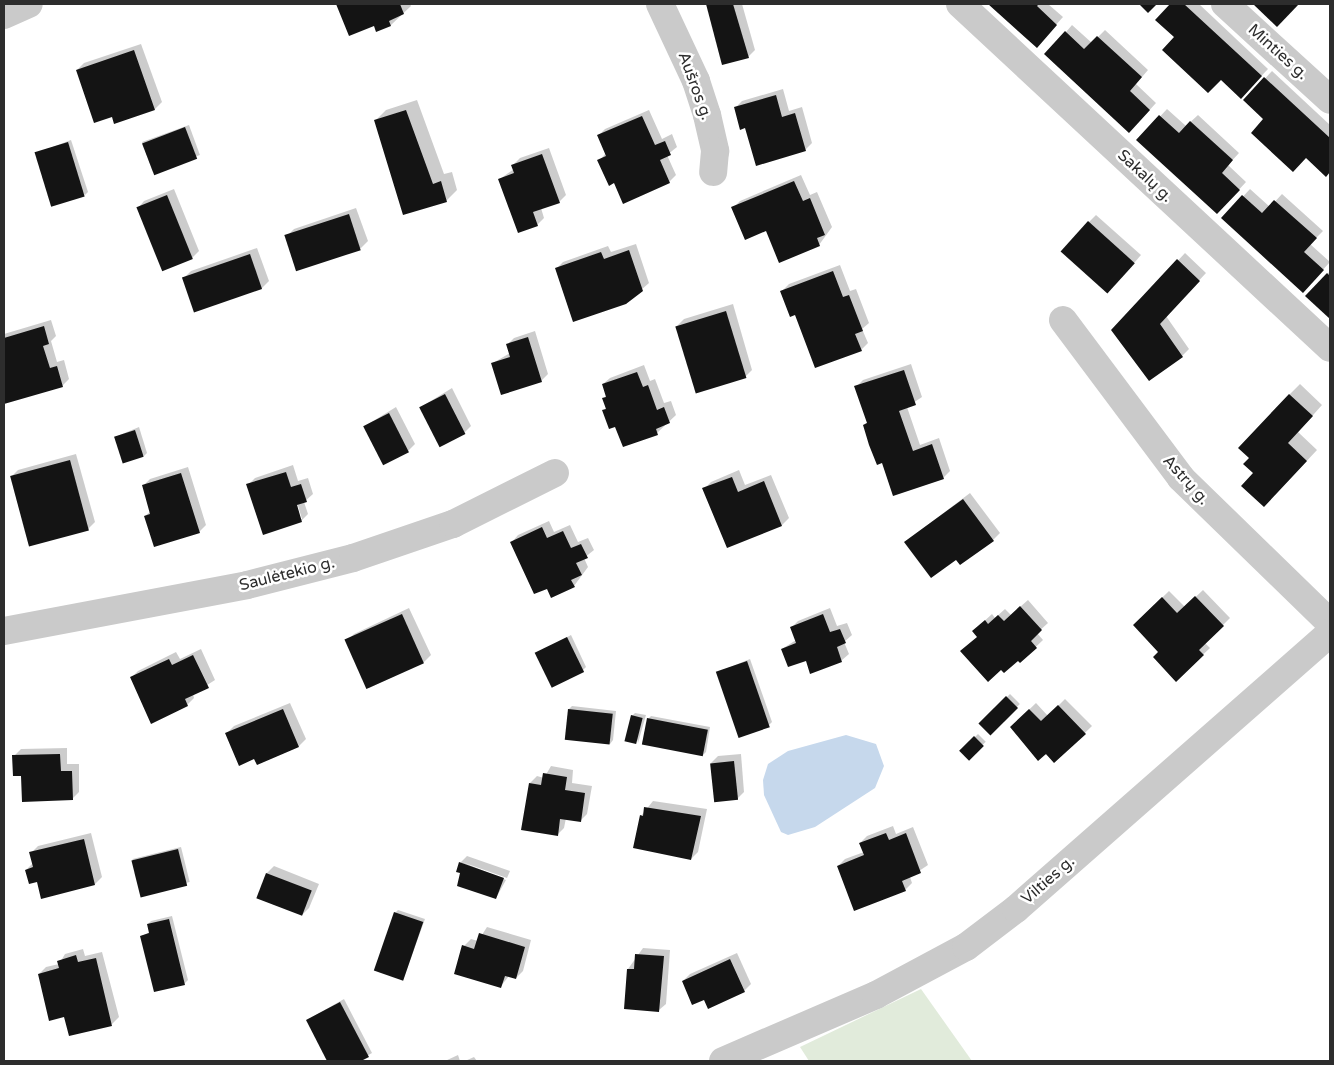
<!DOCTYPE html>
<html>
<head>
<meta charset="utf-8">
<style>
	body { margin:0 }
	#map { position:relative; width:1334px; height:1065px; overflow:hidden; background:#fff; font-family:"Varela Round",sans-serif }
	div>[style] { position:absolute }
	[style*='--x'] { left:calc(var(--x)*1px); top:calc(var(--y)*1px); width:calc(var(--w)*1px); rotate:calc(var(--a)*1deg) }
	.green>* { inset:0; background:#e1ebdb }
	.water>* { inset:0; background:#c6d8ec }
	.shadow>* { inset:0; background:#0003; transform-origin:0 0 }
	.building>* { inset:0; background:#141414; transform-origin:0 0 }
	.minor>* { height:28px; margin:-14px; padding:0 14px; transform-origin:14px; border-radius:14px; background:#cacaca }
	span { translate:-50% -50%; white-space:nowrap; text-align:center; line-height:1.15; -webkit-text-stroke:5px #fff; paint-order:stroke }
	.street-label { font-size:16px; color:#2d2d2d }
	.frame { position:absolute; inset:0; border:5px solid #2d2d2d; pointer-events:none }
</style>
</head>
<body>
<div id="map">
	<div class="green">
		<i style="clip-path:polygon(921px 989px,972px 1061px,809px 1061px,800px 1047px)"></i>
	</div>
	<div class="water">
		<i style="clip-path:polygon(846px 735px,876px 744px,884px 766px,875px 788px,815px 827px,788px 835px,781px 832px,764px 795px,763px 780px,768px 764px,788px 751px)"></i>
	</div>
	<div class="shadow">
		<i style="clip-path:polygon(337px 4px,410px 4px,411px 6px,391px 25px,377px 30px,374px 24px,350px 34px)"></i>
		<i style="clip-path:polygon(707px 4px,742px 4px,755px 50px,748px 57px)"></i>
		<i style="clip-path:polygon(990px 4px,1048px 4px,1063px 17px,1037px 46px)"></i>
		<i style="clip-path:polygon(1171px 4px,1199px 4px,1268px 69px,1248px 90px,1157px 19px)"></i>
		<i style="clip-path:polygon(1072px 25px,1092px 43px,1105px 30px,1148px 70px,1136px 84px,1156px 103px,1136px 125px,1066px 32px)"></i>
		<i style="clip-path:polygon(141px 44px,162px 102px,155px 109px,113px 115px,77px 70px,84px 63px)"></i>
		<i style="clip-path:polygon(1272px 71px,1330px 125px,1330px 171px,1326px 175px,1245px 100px)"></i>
		<i style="clip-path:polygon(783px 89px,789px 111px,802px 107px,812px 143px,805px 150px,746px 127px,735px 108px,742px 101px)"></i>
		<i style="clip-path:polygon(417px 100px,444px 174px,452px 172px,457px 190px,446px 201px,376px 120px,386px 110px)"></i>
		<i style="clip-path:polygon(1167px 109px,1186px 126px,1198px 115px,1239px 153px,1228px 165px,1246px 182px,1224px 206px,1138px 140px)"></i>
		<i style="clip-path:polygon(649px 110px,662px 139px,672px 134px,677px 147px,667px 155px,676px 175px,669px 182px,615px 182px,599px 161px,606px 153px,598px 136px,605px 129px)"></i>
		<i style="left:189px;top:125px;width:32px;height:50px;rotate:70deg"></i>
		<i style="clip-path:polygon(71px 140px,88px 192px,85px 195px,37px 153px)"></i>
		<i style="clip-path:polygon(549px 148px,566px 195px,559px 202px,541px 208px,544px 218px,537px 225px,500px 179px,514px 169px,513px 165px,520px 158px)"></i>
		<i style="clip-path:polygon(801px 175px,810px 195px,817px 192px,832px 227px,819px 245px,767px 229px,733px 208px,740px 201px)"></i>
		<i style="clip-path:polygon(174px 189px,199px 251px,192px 258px,138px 208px,144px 201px)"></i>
		<i style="clip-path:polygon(1250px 189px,1270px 207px,1282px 194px,1323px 231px,1310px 244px,1330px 262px,1309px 285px,1223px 218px)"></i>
		<i style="clip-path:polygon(356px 208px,368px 241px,361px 248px,298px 270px,287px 236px,294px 229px)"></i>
		<i style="clip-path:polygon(1096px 215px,1141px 255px,1115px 285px,1089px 222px)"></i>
		<i style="clip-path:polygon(636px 244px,649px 283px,626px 303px,556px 269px,563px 262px,608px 246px,611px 252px)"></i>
		<i style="clip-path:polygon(257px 248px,269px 281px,262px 288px,195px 311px,184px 278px,191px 271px)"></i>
		<i style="clip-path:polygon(1185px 253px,1206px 273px,1166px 316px,1189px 349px,1182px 356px,1113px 330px)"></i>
		<i style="clip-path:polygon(840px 265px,850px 291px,856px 289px,869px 323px,862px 329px,868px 343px,861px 350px,796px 314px,782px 291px,789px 284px)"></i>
		<i style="clip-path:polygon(1330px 271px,1330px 317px,1307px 296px)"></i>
		<i style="clip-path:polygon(733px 304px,752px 370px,745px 377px,677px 326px,684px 319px)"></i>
		<i style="clip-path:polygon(51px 320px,56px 336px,51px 341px,57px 362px,64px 360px,69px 379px,62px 386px,4px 403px,4px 334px)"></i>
		<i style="clip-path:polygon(535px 331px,548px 374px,541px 381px,493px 363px,510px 353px,507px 345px,514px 338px)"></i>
		<i style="clip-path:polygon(911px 364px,922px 397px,907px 407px,920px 445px,939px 438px,950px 471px,943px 478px,883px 462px,864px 425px,868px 422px,856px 387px,863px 380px)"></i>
		<i style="clip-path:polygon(644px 365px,650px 381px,655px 379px,664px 403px,671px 401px,676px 415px,657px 433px,616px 425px,603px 411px,607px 407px,604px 398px,607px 395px,603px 384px,610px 378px)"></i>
		<i style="clip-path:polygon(1300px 384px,1322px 405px,1298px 432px,1317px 450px,1275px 495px,1255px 473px,1289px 395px)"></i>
		<i style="clip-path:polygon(452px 388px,471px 426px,464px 433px,421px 407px)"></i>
		<i style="clip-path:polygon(396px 407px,415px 444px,408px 451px,365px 426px)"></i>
		<i style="clip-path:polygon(139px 427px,147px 453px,144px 456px,115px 437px)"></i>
		<i style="clip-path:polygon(76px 454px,95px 522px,88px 529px,11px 477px,18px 470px)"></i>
		<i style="clip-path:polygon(evenodd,293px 465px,298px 481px,308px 478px,313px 494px,304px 502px,308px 514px,301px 521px,248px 485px,255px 478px,293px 465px,296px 499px,302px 519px,300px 519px,296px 499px)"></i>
		<i style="clip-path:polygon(188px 467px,206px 525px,199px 532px,145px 516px,151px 511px,143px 486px,150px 479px)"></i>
		<i style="clip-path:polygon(739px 470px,745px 485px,771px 475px,789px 518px,782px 525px,728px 547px,704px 489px,711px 482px)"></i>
		<i style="clip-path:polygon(970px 493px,1000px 533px,993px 540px,956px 558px,905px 542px)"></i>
		<i style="clip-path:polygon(549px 521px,554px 532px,570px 525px,578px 542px,588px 538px,594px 550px,584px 558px,588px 567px,574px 586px,548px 587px,512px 542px,518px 535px)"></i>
		<i style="clip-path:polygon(1203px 590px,1230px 618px,1205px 643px,1210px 648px,1176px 680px,1160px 652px,1134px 625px,1169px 591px,1185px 607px)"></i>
		<i style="clip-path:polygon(1028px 600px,1048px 623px,1037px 633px,1043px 640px,1020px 662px,978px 636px,980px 625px,992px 614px,995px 618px,1005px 609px,1011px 615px)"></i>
		<i style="clip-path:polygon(409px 608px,431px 655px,424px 662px,369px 688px,347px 641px,354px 634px)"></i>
		<i style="clip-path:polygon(830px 608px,837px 626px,847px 623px,852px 635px,844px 642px,849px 654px,842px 660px,811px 672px,806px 659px,782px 649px,796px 640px,791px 628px,798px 621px)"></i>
		<i style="clip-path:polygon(571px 635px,586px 667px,583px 670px,537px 653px)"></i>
		<i style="clip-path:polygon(201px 649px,215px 680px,193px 694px,194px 698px,187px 705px,131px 678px,138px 671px,176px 652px,180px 659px)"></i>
		<i style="clip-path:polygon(750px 659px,772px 722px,769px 725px,718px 672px)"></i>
		<i style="left:1010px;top:694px;width:14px;height:42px;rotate:45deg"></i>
		<i style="clip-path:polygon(1065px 699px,1092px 726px,1055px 762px,1011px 727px,1036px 703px,1048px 716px)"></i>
		<i style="clip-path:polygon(290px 703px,306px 739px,299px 746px,255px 758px,227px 733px,234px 726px)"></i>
		<i style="clip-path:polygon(572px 706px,616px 711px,613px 740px,610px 744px,566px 739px,569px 709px)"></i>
		<i style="clip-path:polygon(635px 713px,646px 715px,638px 743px,632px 716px)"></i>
		<i style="clip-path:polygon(651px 716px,710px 727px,706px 752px,702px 756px,648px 719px)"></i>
		<i style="left:978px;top:734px;width:11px;height:23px;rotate:45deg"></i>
		<i style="clip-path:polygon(67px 748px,67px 764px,79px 764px,79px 792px,72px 799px,22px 775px,14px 756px,21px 749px)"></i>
		<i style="clip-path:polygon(741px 754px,744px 792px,737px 799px,711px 763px,718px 756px)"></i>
		<i style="clip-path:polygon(551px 766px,573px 770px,572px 783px,592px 786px,587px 814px,580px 821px,566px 818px,564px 828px,557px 835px,530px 783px,537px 776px,544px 778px)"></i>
		<i style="clip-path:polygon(653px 801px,707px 809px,698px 852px,691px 859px,641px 816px)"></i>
		<i style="clip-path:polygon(893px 826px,896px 834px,913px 827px,928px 865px,910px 877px,912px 883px,905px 890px,838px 866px,845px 859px,864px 852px,860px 843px,867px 836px)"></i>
		<i style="clip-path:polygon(91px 833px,102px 877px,95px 884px,38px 881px,26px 870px,33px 863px,31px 853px,38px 846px)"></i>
		<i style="left:181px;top:847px;width:36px;height:50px;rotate:76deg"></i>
		<i style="clip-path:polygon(467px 856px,510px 871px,507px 878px,462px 862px,506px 880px,496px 898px,462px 872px,460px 863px)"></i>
		<i style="clip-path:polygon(274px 866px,319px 884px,309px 908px,302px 915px,257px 898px,267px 873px)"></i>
		<i style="clip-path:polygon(398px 910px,425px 919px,403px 980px,395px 913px)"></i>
		<i style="clip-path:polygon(172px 916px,188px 980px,184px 984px,142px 936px,150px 932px,148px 924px,151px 921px)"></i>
		<i style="clip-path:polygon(487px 927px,531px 940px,523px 971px,516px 978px,509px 976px,501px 986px,464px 946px,471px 939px,478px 941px)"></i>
		<i style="clip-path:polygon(643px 948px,670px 950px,666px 1004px,659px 1010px,628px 969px)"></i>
		<i style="clip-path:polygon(83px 949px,85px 956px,102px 952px,119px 1017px,112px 1024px,65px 1016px,39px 974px,46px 967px,59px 964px,65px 954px)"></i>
		<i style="clip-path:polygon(737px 953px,751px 984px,744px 991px,704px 998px,683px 981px,690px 974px)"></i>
		<i style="clip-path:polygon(344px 999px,372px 1053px,358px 1061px,329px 1061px,307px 1020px)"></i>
		<i style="clip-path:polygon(458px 1055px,460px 1061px,445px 1061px)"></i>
		<i style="clip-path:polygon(474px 1057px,477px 1061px,465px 1061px)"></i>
	</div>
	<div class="building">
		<i style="clip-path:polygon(336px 4px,400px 4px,404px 14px,389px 21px,391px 26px,376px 32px,374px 26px,349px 36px)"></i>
		<i style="clip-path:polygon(706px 4px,733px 4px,749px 58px,722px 65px)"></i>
		<i style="clip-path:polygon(988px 4px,1039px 4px,1037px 6px,1057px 25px,1037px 48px)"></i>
		<i style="clip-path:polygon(1139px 4px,1157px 4px,1148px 13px)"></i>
		<i style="clip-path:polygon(1170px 4px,1184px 4px,1262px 76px,1241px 99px,1221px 80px,1208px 93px,1162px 50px,1174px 37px,1155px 20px)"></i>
		<i style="clip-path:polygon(1253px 4px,1299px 4px,1277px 27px)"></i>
		<i style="clip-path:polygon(1065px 31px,1084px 49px,1097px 36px,1142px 77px,1130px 91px,1150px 110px,1129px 133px,1044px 54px)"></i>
		<i style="clip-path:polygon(134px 50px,155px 110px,114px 124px,112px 117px,94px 123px,76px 70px)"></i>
		<i style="clip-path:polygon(1264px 77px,1330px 138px,1330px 172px,1326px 177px,1306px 158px,1293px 172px,1251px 133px,1263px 119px,1243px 100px)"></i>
		<i style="clip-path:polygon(776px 95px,782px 117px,795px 113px,806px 151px,756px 166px,745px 128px,740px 130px,734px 107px)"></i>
		<i style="clip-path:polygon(406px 110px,433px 184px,441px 181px,447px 202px,403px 215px,374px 120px)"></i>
		<i style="clip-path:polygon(1159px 115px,1179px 133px,1190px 121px,1233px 160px,1222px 173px,1240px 190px,1217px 214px,1136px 140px)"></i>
		<i style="clip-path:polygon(642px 116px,655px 145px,665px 141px,671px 155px,660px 160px,670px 183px,623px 204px,614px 183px,609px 186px,597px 160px,606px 156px,597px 135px)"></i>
		<i style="left:185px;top:127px;width:34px;height:46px;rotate:69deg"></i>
		<i style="left:68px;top:142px;width:57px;height:35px;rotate:73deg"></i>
		<i style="clip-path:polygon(542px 154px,560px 203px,533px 212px,538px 226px,518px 233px,498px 179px,514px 173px,511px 165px)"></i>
		<i style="clip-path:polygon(794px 181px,803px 201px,810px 198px,825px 235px,817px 238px,820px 246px,779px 263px,766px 231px,745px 240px,731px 207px)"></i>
		<i style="left:167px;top:195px;width:69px;height:33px;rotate:68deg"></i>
		<i style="clip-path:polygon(1242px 195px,1262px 213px,1274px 200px,1317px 238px,1304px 252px,1324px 270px,1303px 293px,1221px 218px)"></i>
		<i style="left:349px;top:214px;width:38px;height:68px;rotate:72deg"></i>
		<i style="left:1088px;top:221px;width:63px;height:41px;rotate:42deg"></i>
		<i style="clip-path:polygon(629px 250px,643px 291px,626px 304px,573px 322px,555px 268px,601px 252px,604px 259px)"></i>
		<i style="left:250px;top:254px;width:37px;height:72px;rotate:71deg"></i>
		<i style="clip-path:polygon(1177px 259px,1200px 281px,1160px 324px,1183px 357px,1149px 381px,1111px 330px)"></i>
		<i style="clip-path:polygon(833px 271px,843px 297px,849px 295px,863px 331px,855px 334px,862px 351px,815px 368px,795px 315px,790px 317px,780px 291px)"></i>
		<i style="clip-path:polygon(1327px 273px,1330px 276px,1330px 319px,1305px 296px)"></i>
		<i style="left:726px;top:311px;width:70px;height:53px;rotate:73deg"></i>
		<i style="clip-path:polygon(44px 326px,49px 344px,43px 346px,50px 368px,57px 366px,63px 387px,4px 404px,4px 338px)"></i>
		<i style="clip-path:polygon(528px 337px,542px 382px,501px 395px,491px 363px,510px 357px,506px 344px)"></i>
		<i style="clip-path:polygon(904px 370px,916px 405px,899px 411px,913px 451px,932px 444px,944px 479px,893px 496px,882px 463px,877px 465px,869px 445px,863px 425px,867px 423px,854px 386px)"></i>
		<i style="clip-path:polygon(637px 372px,643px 387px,648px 385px,657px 410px,664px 407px,670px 423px,656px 429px,658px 435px,623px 447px,615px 427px,609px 429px,602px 410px,606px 409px,602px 398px,606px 397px,602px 384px)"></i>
		<i style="left:445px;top:394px;width:45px;height:29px;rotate:63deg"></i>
		<i style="clip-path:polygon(1289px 394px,1313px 416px,1288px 443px,1307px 461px,1264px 507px,1241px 486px,1253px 473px,1243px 464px,1249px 458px,1238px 448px)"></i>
		<i style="left:389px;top:413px;width:44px;height:29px;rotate:63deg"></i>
		<i style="left:135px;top:430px;width:28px;height:22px;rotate:72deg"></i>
		<i style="left:70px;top:460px;width:73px;height:62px;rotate:75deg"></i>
		<i style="clip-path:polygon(286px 472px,291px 487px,301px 484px,307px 502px,297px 505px,302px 522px,263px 535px,246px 484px)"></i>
		<i style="clip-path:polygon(181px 473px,200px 533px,154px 547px,144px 516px,150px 514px,142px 485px)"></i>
		<i style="clip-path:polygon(732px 477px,738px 492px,764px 481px,782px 526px,727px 548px,702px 488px)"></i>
		<i style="clip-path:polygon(963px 499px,994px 541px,960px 565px,956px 560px,931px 578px,904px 542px)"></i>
		<i style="clip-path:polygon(542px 527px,547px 538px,563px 531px,571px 548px,581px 544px,588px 558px,576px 563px,582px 575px,571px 580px,575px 587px,551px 598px,547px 589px,534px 594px,510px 542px)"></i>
		<i style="clip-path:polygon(1195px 596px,1224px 626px,1199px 650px,1204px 655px,1176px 682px,1153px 657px,1158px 652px,1133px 625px,1162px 597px,1177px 613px)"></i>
		<i style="clip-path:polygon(1020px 606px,1042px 630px,1031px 641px,1037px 648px,1020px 663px,1018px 661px,1004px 673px,1001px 670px,988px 682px,960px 651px,977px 637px,972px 631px,985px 620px,988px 624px,998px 615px,1004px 621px)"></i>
		<i style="left:402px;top:614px;width:54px;height:63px;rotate:66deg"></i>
		<i style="clip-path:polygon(823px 614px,830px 632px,840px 629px,846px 643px,837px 647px,842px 662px,810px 674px,806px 661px,788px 667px,781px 649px,796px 643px,790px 627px)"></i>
		<i style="left:567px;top:637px;width:39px;height:36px;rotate:64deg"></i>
		<i style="clip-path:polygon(193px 655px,209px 688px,185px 699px,188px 706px,151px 724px,130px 677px,169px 659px,172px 665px)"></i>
		<i style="left:747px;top:661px;width:70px;height:33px;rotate:71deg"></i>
		<i style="left:1006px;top:696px;width:17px;height:39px;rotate:45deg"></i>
		<i style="clip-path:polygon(1058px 705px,1086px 734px,1054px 763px,1046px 754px,1038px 761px,1010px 727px,1029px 709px,1041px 721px)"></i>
		<i style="clip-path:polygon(283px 709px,299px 747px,257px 765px,254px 759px,239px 766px,225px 733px)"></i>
		<i style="left:568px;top:709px;width:45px;height:31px;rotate:6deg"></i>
		<i style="left:631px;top:715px;width:12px;height:27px;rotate:14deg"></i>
		<i style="left:647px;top:718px;width:62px;height:27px;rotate:11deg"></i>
		<i style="left:974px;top:736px;width:14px;height:21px;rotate:45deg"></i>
		<i style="clip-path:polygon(60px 754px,61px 771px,72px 771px,73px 800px,22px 802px,21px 776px,13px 776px,12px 755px)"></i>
		<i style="left:734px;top:761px;width:39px;height:24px;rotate:84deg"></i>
		<i style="clip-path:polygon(543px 773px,567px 777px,565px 790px,585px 793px,581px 822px,560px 819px,558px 836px,521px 830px,529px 783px,541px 785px)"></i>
		<i style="clip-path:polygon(644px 807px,701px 816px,691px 860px,633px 848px,640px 815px,643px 816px)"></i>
		<i style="clip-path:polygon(886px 833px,889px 840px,906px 833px,921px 873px,902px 881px,906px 891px,854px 911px,837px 866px,864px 855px,859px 843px)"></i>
		<i style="clip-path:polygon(84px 839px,95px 885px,41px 899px,37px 882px,29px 884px,25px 870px,33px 867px,29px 852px)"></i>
		<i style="left:178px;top:849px;width:38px;height:48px;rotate:76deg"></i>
		<i style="clip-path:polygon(459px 862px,504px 878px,496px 899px,457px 886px,460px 873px,456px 872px)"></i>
		<i style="left:266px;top:873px;width:49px;height:27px;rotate:21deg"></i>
		<i style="left:394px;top:912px;width:31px;height:62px;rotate:19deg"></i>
		<i style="clip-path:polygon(169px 919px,185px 985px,154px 992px,140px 936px,149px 933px,147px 924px)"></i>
		<i style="clip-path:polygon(479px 933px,525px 947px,516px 979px,505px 976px,501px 988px,454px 974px,462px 945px,474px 949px)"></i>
		<i style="clip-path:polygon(635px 954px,664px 956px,659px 1012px,624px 1009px,627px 969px,634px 969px)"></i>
		<i style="clip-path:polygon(76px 955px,78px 962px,96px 958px,112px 1026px,69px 1036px,64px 1017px,49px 1021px,38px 974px,59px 968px,57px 961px)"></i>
		<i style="clip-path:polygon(730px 959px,745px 992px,708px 1009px,704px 1000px,692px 1005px,682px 981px)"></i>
		<i style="clip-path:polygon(340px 1002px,369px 1057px,361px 1061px,327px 1061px,306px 1020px)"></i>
	</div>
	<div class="minor">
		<i style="--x:660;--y:4;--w:85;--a:64.9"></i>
		<i style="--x:696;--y:81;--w:36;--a:72"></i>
		<i style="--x:707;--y:115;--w:37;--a:77"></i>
		<i style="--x:715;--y:151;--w:21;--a:95"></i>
		<i style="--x:960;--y:4;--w:505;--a:42.91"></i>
		<i style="--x:1225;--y:4;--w:142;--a:42.4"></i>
		<i style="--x:4;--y:15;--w:27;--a:-24"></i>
		<i style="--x:1063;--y:320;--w:197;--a:53.2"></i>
		<i style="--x:1181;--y:478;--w:208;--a:44.2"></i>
		<i style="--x:4;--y:631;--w:247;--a:-10.7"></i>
		<i style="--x:247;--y:585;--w:109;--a:-14.3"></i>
		<i style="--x:353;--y:558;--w:106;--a:-18.8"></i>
		<i style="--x:453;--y:524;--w:114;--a:-26.6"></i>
		<i style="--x:723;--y:1061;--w:167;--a:-23.3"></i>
		<i style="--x:876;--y:995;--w:102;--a:-28.1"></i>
		<i style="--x:966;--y:947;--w:63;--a:-37.2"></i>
		<i style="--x:1016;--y:909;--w:418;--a:-41.3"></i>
	</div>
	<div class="street-label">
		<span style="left:1278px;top:52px;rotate:42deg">Minties g.</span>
		<span style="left:695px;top:86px;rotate:70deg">Aušros g.</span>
		<span style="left:1145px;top:176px;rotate:43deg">Sakalų g.</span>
		<span style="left:1186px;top:480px;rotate:48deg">Astrų g.</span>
		<span style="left:287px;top:574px;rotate:-14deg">Saulėtekio g.</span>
		<span style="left:1048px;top:880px;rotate:-41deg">Vilties g.</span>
	</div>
	<div class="frame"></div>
</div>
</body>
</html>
